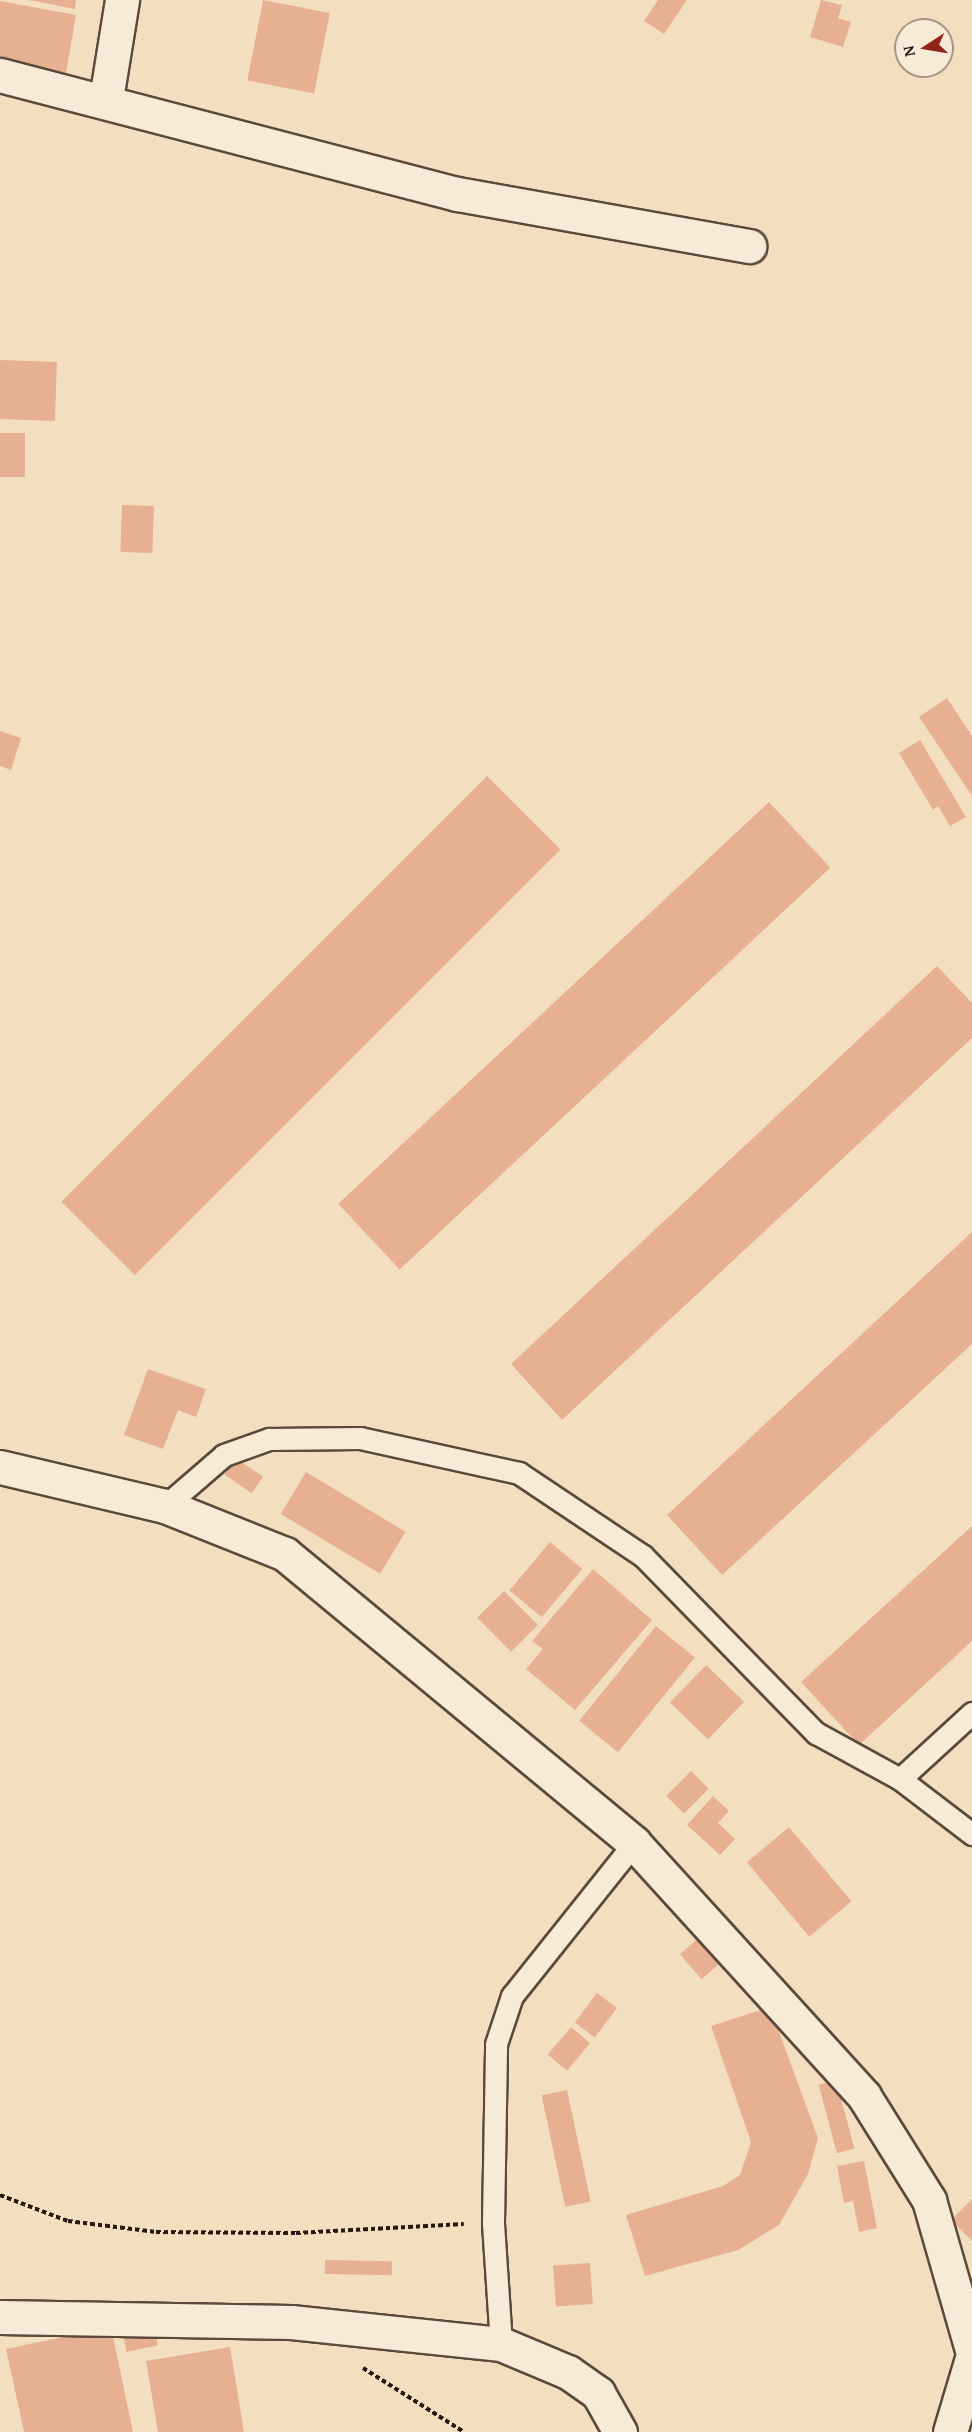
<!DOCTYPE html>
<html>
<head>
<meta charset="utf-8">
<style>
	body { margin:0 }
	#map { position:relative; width:972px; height:2432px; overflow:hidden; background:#f3dfc0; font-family:"Gentium Book Plus",serif }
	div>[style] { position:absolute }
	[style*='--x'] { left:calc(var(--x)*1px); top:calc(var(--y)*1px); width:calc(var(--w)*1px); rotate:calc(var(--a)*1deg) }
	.building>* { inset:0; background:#e8b092; transform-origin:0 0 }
	.path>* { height:4px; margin-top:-2px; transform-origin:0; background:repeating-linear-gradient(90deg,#27190f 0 4.5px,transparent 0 7.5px) }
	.roads { filter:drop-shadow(2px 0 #5a4a3b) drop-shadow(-2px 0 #5a4a3b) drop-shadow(0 2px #5a4a3b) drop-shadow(0 -2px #5a4a3b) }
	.lane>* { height:21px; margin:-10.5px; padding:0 10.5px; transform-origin:10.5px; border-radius:10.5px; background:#f7ead6 }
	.street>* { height:33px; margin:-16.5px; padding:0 16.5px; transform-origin:16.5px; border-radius:16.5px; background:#f7ead6 }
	span { translate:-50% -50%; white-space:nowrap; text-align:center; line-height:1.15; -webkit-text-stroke:4.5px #f7ead6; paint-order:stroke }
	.north { position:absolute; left:894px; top:18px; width:60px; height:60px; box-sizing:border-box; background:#f7ead6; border:2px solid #a49686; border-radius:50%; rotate:258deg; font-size:16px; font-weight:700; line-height:24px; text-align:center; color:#27190f }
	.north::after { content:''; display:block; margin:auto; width:21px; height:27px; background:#8f2418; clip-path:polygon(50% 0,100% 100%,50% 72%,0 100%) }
</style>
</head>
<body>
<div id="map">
	<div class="building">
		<i style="clip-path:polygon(29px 0,76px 0,75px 9px)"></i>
		<i style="left:263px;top:0;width:68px;height:82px;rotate:11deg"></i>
		<i style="clip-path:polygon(658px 0,687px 0,664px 34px,644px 21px)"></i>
		<i style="clip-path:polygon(821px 0,842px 5px,838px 18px,851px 22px,843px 47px,810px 37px)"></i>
		<i style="clip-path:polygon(0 1px,76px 15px,66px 73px,0 61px)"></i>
		<i style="left:0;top:360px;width:57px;height:59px;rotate:2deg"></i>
		<i style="left:0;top:433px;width:25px;height:44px"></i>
		<i style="left:122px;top:505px;width:32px;height:47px;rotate:2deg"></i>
		<i style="clip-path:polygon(947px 698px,972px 736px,972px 796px,919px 717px)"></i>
		<i style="clip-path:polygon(0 731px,21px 738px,11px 770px,0 766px)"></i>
		<i style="clip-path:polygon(920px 740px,966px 817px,950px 826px,938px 806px,933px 810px,899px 753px)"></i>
		<i style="left:487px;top:776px;width:104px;height:602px;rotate:45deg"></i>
		<i style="left:769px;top:802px;width:90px;height:589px;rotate:47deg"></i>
		<i style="clip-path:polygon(937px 966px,972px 1003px,972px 1038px,562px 1420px,511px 1364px)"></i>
		<i style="clip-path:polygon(972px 1232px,972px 1344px,722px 1575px,667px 1515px)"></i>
		<i style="clip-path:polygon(148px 1369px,206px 1389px,196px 1417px,178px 1410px,163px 1449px,124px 1435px)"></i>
		<i style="left:236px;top:1458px;width:33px;height:20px;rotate:35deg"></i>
		<i style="left:306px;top:1472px;width:116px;height:49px;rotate:31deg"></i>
		<i style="clip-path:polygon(972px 1526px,972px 1641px,859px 1745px,801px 1682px)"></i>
		<i style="left:550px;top:1542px;width:42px;height:63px;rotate:40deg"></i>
		<i style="clip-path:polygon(593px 1569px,652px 1620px,575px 1710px,526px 1669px,543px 1649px,532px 1641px)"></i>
		<i style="left:504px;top:1591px;width:48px;height:38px;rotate:45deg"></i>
		<i style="left:656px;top:1626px;width:50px;height:122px;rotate:39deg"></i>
		<i style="left:706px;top:1665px;width:53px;height:52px;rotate:44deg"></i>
		<i style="left:691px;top:1771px;width:25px;height:35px;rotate:45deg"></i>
		<i style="clip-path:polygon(713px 1796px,729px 1811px,718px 1823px,735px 1839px,720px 1855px,687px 1825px)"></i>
		<i style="left:789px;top:1827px;width:97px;height:55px;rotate:50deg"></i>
		<i style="left:701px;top:1936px;width:33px;height:28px;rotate:49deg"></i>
		<i style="left:597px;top:1993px;width:25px;height:37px;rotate:37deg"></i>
		<i style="clip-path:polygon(770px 2007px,818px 2138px,808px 2174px,779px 2225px,738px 2250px,645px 2276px,626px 2215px,723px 2186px,740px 2175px,751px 2142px,711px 2026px)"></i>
		<i style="left:571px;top:2027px;width:25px;height:36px;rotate:40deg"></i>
		<i style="left:836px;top:2080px;width:71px;height:18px;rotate:75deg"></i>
		<i style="left:567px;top:2090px;width:114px;height:26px;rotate:78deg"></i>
		<i style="clip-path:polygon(864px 2161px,877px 2228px,859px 2232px,853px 2201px,844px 2203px,837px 2166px)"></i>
		<i style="clip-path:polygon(972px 2199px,972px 2241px,951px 2220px)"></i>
		<i style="left:325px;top:2260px;width:67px;height:14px;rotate:1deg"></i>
		<i style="left:590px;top:2263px;width:41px;height:37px;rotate:86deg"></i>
		<i style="left:153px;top:2321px;width:25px;height:32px;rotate:79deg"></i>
		<i style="clip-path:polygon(111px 2327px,133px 2432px,24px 2432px,6px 2349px)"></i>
		<i style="clip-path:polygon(230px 2347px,244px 2432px,158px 2432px,146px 2361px)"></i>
	</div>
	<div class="path">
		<i style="--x:0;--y:2195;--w:73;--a:20.9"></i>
		<i style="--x:68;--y:2221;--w:89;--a:7.1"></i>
		<i style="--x:156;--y:2232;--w:140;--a:0.4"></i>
		<i style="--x:296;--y:2233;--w:168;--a:-3.1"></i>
		<i style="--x:363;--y:2368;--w:120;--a:32.4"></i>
	</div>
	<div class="roads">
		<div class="lane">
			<i style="--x:165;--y:1506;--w:78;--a:-40.8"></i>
			<i style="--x:224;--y:1455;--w:48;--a:-19.6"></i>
			<i style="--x:269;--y:1439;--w:91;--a:-0.6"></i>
			<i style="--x:360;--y:1438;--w:163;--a:12.4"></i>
			<i style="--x:519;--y:1473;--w:149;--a:33.8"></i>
			<i style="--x:643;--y:1556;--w:248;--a:45.7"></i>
			<i style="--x:816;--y:1733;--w:96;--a:28.7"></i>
			<i style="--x:900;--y:1779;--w:91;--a:37.4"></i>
			<i style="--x:900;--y:1779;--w:98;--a:-42.5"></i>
			<i style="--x:501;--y:2344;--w:122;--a:-93.8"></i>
			<i style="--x:493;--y:2222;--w:178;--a:-89"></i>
			<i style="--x:496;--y:2044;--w:51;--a:-71.6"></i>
			<i style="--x:512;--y:1996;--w:196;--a:-51.4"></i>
		</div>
		<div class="street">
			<i style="--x:0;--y:75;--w:472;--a:14.6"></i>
			<i style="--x:457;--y:194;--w:297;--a:10.1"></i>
			<i style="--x:106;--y:99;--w:100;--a:-80.8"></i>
			<i style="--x:0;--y:1467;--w:170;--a:13.3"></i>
			<i style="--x:165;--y:1506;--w:129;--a:21.8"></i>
			<i style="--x:285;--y:1554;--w:453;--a:39.6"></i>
			<i style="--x:634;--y:1843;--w:342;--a:47.7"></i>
			<i style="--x:864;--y:2096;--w:123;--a:58"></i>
			<i style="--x:929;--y:2200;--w:156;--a:74"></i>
			<i style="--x:0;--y:2317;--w:291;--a:1"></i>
			<i style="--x:291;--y:2322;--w:211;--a:6"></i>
			<i style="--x:501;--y:2344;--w:73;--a:22.7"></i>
			<i style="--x:568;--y:2372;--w:37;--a:35"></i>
			<i style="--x:598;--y:2393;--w:45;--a:60.6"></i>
			<i style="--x:950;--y:2432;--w:77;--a:-73.4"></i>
		</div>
	</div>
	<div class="north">N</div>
</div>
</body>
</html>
